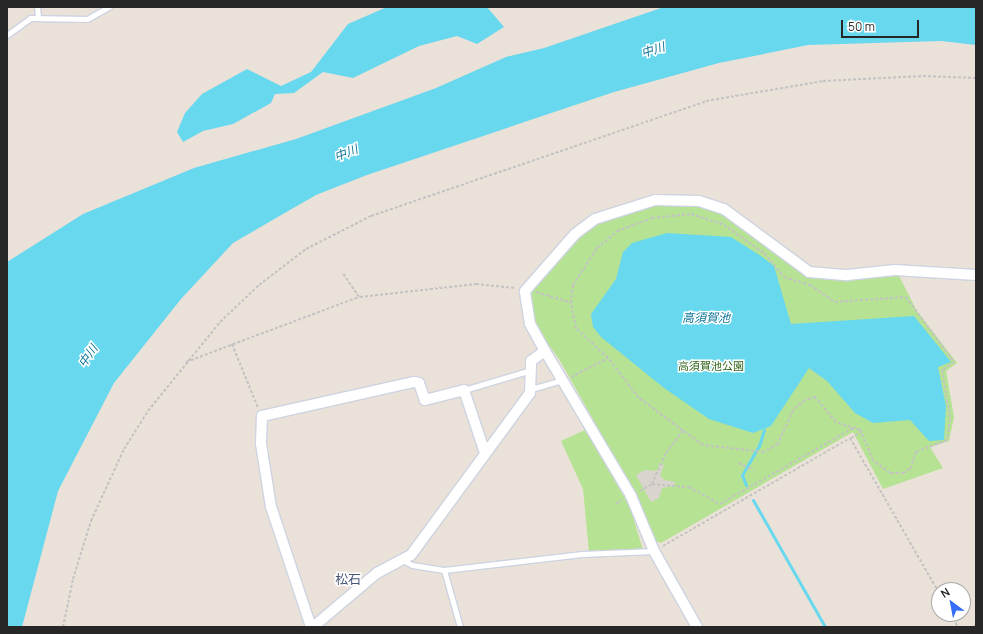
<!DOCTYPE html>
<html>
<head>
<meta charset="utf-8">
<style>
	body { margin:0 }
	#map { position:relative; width:983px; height:634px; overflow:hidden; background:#eae1d8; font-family:Manrope,"Noto Sans JP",sans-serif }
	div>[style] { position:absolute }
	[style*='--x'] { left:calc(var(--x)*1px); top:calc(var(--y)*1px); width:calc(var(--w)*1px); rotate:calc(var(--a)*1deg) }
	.green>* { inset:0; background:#b6e293 }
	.plaza>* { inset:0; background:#dad4cf }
	.water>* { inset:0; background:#68d8ef }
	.stream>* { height:3px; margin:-1.5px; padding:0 1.5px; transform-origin:1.5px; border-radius:1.5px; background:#68d8ef }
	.path>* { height:2px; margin-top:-1px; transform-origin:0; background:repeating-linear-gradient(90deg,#c3c3c3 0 3px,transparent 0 5px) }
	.roads { filter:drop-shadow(1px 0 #cdd3e1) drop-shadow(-1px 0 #cdd3e1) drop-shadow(0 1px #cdd3e1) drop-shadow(0 -1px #cdd3e1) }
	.lane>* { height:5px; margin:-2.5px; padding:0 2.5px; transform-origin:2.5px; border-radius:2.5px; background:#fff }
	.street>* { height:10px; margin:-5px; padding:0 5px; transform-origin:5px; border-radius:5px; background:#fff }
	span { translate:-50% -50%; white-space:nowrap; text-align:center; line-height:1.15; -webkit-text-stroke:3px #fff; paint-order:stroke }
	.park-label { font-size:11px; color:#2f6318 }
	.water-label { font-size:12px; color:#0c7497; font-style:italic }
	.quarter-label { font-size:13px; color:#485578 }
	.frame { position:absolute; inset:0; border:8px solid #272727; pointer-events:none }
	.north { position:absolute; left:931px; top:582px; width:40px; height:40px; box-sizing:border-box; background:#fff; border:1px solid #a9a9a9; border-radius:50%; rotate:328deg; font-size:11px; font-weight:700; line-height:16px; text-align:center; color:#272727 }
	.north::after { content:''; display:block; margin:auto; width:14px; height:18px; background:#346dfb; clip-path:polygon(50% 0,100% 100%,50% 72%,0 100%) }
	.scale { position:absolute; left:841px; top:20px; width:78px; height:18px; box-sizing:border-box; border:2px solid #272727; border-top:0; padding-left:5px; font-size:12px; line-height:14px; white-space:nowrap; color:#272727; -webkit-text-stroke:3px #fff; paint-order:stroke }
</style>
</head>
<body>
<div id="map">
	<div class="green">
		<i style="clip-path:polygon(646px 204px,692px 204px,720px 212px,808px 276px,822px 279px,899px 276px,917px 311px,957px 363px,946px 371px,954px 417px,949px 441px,930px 447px,943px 468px,883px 489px,853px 432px,661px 543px,655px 541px,636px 495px,559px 359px,536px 328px,531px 289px,593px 224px)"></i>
		<i style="clip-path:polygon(585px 430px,630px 507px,643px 550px,589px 552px,583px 489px,561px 441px)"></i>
	</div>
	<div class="plaza">
		<i style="clip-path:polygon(660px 463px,664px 465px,660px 475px,664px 480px,675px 482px,674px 486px,662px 488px,659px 498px,651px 502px,636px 475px,645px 470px,657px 471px)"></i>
	</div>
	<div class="water">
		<i style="clip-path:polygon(387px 7px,487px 7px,504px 27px,477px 44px,457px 36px,419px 46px,353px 78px,323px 72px,294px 93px,275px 94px,271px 103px,233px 124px,203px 131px,183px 142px,177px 132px,185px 113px,202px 94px,247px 69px,281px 86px,311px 72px,348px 24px)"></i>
		<i style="clip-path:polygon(664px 7px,976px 7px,976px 45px,941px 41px,808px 45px,719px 63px,614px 92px,367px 175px,316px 195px,233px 243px,181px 299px,114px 383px,58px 491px,22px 627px,7px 627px,7px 262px,83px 214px,194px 168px,296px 139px,436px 88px,506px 57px,544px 48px)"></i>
		<i style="clip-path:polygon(667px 233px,731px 237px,761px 256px,774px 266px,791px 324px,914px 316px,951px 362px,938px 367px,946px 406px,944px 440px,929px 441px,910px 420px,873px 423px,855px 413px,827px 381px,809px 368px,771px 426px,753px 433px,709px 419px,664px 388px,601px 337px,593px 327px,591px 314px,616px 279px,623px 252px,632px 243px)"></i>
	</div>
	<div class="stream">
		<i style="--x:746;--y:485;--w:11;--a:-112"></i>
		<i style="--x:742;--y:475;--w:34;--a:-60"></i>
		<i style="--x:759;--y:446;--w:17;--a:-73"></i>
		<i style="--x:753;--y:500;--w:146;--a:60.4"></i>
	</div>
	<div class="path">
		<i style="--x:691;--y:214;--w:35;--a:18"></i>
		<i style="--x:724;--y:225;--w:49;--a:35"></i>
		<i style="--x:764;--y:253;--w:31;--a:50"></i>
		<i style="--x:784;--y:277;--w:27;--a:17"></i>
		<i style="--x:810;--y:285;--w:30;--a:34"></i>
		<i style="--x:835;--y:302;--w:71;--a:-4"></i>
		<i style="--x:906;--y:297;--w:81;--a:53.6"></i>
		<i style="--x:954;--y:362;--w:14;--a:146"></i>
		<i style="--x:942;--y:370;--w:50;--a:80.7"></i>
		<i style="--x:950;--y:419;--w:21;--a:98"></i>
		<i style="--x:947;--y:440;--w:33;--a:159"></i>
		<i style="--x:916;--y:452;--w:18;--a:109"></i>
		<i style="--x:910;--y:469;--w:7;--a:146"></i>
		<i style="--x:904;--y:473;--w:14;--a:180"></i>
		<i style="--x:890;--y:473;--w:21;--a:-143"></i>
		<i style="--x:873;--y:460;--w:33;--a:-113"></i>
		<i style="--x:860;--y:430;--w:25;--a:-162"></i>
		<i style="--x:836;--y:422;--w:33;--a:-130"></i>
		<i style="--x:815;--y:397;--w:10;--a:163"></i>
		<i style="--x:805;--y:400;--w:16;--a:140"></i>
		<i style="--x:793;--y:410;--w:37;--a:114"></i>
		<i style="--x:778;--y:444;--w:16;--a:150"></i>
		<i style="--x:764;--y:452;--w:61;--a:-173.5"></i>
		<i style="--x:703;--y:445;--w:79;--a:-143.7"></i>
		<i style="--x:639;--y:398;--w:51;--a:-127.8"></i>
		<i style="--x:608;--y:358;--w:44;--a:-136.8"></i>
		<i style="--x:576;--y:328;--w:25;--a:-101"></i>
		<i style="--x:571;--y:303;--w:18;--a:-84"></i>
		<i style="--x:573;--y:285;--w:44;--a:-57"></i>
		<i style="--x:597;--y:248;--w:26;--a:-40"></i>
		<i style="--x:617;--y:231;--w:37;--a:-20"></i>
		<i style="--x:652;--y:218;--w:39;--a:-6"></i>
		<i style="--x:536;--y:292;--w:37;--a:17"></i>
		<i style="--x:360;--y:297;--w:117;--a:-6.4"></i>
		<i style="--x:476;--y:284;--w:40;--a:5.7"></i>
		<i style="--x:232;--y:344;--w:69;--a:67.9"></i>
		<i style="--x:186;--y:362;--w:185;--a:-20.6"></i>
		<i style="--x:359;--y:297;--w:29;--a:-124"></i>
		<i style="--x:571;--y:377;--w:42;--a:-27.2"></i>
		<i style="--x:851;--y:438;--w:12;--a:-31"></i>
		<i style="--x:739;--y:463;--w:16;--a:27"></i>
		<i style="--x:652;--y:484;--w:37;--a:5"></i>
		<i style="--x:689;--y:487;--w:35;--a:29"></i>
		<i style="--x:720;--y:504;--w:155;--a:-29.7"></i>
		<i style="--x:640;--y:491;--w:14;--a:-30"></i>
		<i style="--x:652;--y:484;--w:34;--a:-66"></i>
		<i style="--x:666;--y:453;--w:30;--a:-53"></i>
		<i style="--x:616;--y:504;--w:7;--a:-34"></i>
		<i style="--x:663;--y:546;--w:216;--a:-30"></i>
		<i style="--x:850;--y:438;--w:179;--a:60.1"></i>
		<i style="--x:951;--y:614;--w:15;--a:62"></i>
		<i style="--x:63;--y:627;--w:49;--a:-78.2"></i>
		<i style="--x:73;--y:579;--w:61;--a:-72.8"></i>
		<i style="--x:91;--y:521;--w:79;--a:-65.4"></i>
		<i style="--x:124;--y:449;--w:45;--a:-57.7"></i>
		<i style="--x:148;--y:411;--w:114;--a:-51"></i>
		<i style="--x:220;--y:322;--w:54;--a:-43.5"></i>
		<i style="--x:259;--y:285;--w:59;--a:-37.5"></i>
		<i style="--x:306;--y:249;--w:73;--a:-26.9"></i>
		<i style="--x:371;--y:216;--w:354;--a:-18.9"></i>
		<i style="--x:706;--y:101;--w:119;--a:-9.7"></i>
		<i style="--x:823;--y:81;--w:100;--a:-2.9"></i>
		<i style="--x:923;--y:76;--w:53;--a:2.2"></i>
		<i style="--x:973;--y:627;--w:4;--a:-34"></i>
	</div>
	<div class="roads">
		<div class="lane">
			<i style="--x:37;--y:7;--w:9;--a:84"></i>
			<i style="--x:7;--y:35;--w:29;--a:-36"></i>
			<i style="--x:30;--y:18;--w:57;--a:1"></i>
			<i style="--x:87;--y:19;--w:25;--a:-29"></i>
			<i style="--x:531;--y:389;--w:33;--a:-16"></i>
			<i style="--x:464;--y:390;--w:70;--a:-16.6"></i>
			<i style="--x:403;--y:560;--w:10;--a:29"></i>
			<i style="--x:412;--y:565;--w:32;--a:9"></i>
			<i style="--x:444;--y:570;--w:139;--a:-6.6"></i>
			<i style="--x:582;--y:554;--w:72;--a:-2.4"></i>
			<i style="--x:444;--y:570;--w:59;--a:74.3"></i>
		</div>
		<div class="street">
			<i style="--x:545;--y:351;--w:169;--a:59.3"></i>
			<i style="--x:631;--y:496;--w:60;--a:67.3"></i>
			<i style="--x:654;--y:551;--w:87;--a:60.5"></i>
			<i style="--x:311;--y:627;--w:126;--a:-108.4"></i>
			<i style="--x:271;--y:507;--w:64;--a:-99"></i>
			<i style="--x:261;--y:444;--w:28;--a:-88"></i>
			<i style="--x:262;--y:416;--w:156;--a:-12.6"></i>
			<i style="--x:414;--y:382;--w:5;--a:11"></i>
			<i style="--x:419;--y:383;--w:18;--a:71"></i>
			<i style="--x:425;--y:400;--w:40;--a:-14.4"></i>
			<i style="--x:464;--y:390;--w:66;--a:71.6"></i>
			<i style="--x:313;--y:627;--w:84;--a:-40.2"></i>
			<i style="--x:377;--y:573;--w:38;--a:-28"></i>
			<i style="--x:411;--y:555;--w:201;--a:-53.7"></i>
			<i style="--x:530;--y:393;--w:32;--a:-88"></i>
			<i style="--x:531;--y:361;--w:17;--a:-36"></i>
			<i style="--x:545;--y:351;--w:31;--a:-119"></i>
			<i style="--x:530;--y:324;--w:33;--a:-99"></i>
			<i style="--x:525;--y:291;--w:76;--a:-48.7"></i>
			<i style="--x:575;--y:234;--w:25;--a:-37"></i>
			<i style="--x:595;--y:219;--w:63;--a:-17.6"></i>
			<i style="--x:655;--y:200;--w:44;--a:1.3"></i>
			<i style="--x:699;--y:201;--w:26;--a:18"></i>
			<i style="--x:724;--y:209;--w:106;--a:36.5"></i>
			<i style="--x:809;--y:272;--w:38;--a:5"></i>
			<i style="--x:847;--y:275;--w:48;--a:-5.9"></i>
			<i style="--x:895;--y:270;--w:81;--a:3.5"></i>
		</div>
	</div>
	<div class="park-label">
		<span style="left:711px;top:366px">高須賀池公園</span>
	</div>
	<div class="water-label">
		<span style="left:653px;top:50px;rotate:-18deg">中川</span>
		<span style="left:346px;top:153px;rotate:-21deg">中川</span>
		<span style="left:706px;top:318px">高須賀池</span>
		<span style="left:88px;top:356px;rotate:-55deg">中川</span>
	</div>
	<div class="quarter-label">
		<span style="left:348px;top:579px">松石</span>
	</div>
	<div class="frame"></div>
	<div class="north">N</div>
	<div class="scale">50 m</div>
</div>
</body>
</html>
